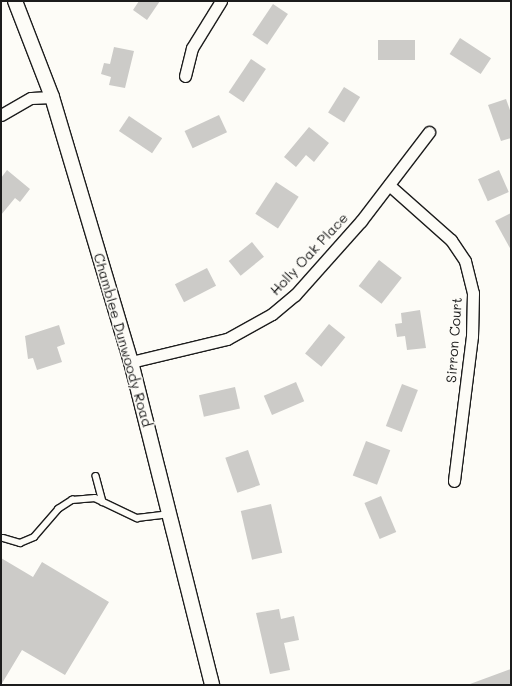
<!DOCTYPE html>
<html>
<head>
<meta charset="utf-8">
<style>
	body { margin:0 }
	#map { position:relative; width:512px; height:686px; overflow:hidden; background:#fdfcf7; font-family:Mali,sans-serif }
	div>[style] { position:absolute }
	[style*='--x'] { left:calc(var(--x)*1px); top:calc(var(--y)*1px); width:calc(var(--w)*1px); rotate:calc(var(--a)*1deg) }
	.building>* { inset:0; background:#cccbc8; transform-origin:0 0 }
	.roads { filter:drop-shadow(1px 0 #1c1c1c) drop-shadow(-1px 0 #1c1c1c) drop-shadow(0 1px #1c1c1c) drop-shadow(0 -1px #1c1c1c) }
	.service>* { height:5.5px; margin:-2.75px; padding:0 2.75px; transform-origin:2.75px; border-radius:2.75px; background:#fdfcf7 }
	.minor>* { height:11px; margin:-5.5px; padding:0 5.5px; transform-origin:5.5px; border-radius:5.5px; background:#fdfcf7 }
	.tertiary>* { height:14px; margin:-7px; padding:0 7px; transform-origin:7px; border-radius:7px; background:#fdfcf7 }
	span { translate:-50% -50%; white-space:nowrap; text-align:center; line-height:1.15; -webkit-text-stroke:3px #fdfcf7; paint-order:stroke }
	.street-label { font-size:14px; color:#1c1c1c }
	.frame { position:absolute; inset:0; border:2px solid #1c1c1c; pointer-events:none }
</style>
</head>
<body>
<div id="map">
	<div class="building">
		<i style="clip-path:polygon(139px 1px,160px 1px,147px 20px,133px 10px)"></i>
		<i style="left:273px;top:4px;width:18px;height:37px;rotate:34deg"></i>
		<i style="left:460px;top:38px;width:37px;height:19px;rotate:33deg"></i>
		<i style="left:415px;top:40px;width:20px;height:37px;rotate:90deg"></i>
		<i style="clip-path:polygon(114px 47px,134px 51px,125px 88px,109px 85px,111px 77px,101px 74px,104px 63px,110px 64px)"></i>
		<i style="left:251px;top:59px;width:18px;height:40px;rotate:34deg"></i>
		<i style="left:344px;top:87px;width:19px;height:30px;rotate:32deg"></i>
		<i style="clip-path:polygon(506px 99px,511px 113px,511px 138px,501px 141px,488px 105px)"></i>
		<i style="left:219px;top:115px;width:19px;height:38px;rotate:65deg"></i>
		<i style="left:129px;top:116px;width:40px;height:18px;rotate:34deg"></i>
		<i style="clip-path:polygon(309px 127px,329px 143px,314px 162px,306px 155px,296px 167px,284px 157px)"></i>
		<i style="clip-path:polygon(7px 170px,30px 189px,20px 202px,15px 198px,1px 215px,1px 178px)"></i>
		<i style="left:499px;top:170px;width:24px;height:23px;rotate:66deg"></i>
		<i style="left:276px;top:182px;width:27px;height:38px;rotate:33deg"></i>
		<i style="clip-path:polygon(511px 213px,511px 250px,495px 221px)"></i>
		<i style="left:252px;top:242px;width:19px;height:30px;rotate:51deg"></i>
		<i style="left:379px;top:260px;width:29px;height:33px;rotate:38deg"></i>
		<i style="left:207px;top:268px;width:20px;height:36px;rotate:63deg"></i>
		<i style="clip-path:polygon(420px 310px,426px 348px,407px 350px,405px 336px,397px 337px,395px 324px,402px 323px,401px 313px)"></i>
		<i style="left:329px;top:324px;width:21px;height:38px;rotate:39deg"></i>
		<i style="clip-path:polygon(59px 325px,65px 344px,57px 347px,62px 362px,37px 370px,33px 358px,28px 359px,25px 336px)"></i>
		<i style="left:296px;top:382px;width:21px;height:35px;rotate:67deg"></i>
		<i style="left:402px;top:384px;width:17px;height:45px;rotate:21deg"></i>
		<i style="left:235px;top:387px;width:22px;height:37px;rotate:77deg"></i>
		<i style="left:366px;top:441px;width:26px;height:37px;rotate:21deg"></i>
		<i style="left:248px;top:450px;width:37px;height:24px;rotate:71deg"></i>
		<i style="left:381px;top:496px;width:39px;height:18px;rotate:67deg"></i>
		<i style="left:271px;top:504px;width:50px;height:31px;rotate:77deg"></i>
		<i style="clip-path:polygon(1px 558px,33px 577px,42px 562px,109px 602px,65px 675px,22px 650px,1px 685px)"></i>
		<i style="clip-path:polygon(279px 609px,281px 619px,294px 616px,299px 640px,284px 643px,290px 670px,270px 674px,256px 613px)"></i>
		<i style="clip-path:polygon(511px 669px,511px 685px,471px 685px,470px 684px)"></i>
	</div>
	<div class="roads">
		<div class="service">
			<i style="--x:96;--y:476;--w:27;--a:75"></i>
			<i style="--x:3;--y:538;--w:18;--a:16"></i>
			<i style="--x:20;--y:543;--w:15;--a:-23"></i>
			<i style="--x:34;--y:537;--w:37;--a:-49"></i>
			<i style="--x:58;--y:509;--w:17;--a:-33"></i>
			<i style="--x:72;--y:500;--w:23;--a:-5"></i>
			<i style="--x:95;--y:498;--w:47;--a:25.5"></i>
			<i style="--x:137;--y:518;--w:33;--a:-7"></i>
		</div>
		<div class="minor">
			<i style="--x:185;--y:76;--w:29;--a:-76"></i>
			<i style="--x:192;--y:48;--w:55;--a:-58.3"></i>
			<i style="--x:1;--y:115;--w:34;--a:-30"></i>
			<i style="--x:31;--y:98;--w:21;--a:-3"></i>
			<i style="--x:389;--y:185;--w:83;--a:41.6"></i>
			<i style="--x:451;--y:240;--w:25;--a:56"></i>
			<i style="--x:465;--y:261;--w:33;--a:76"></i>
			<i style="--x:473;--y:293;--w:43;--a:91.3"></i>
			<i style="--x:472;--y:336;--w:146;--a:97.1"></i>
			<i style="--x:131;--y:362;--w:99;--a:-13.5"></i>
			<i style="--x:227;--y:339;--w:51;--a:-29.1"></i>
			<i style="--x:272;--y:314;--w:30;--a:-40"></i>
			<i style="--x:295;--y:295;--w:99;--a:-48.3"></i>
			<i style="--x:361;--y:221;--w:112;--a:-52.6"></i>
		</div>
		<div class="tertiary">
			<i style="--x:15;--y:1;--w:103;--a:68.9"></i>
			<i style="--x:52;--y:97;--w:277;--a:73.4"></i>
			<i style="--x:131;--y:362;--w:333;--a:75.9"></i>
		</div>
	</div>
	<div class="street-label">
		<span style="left:309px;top:254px;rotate:-47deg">Holly Oak Place</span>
		<span style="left:123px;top:340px;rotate:74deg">Chamblee Dunwoody Road</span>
		<span style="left:454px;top:340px;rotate:-86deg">Sirron Court</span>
	</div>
	<div class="frame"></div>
</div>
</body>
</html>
